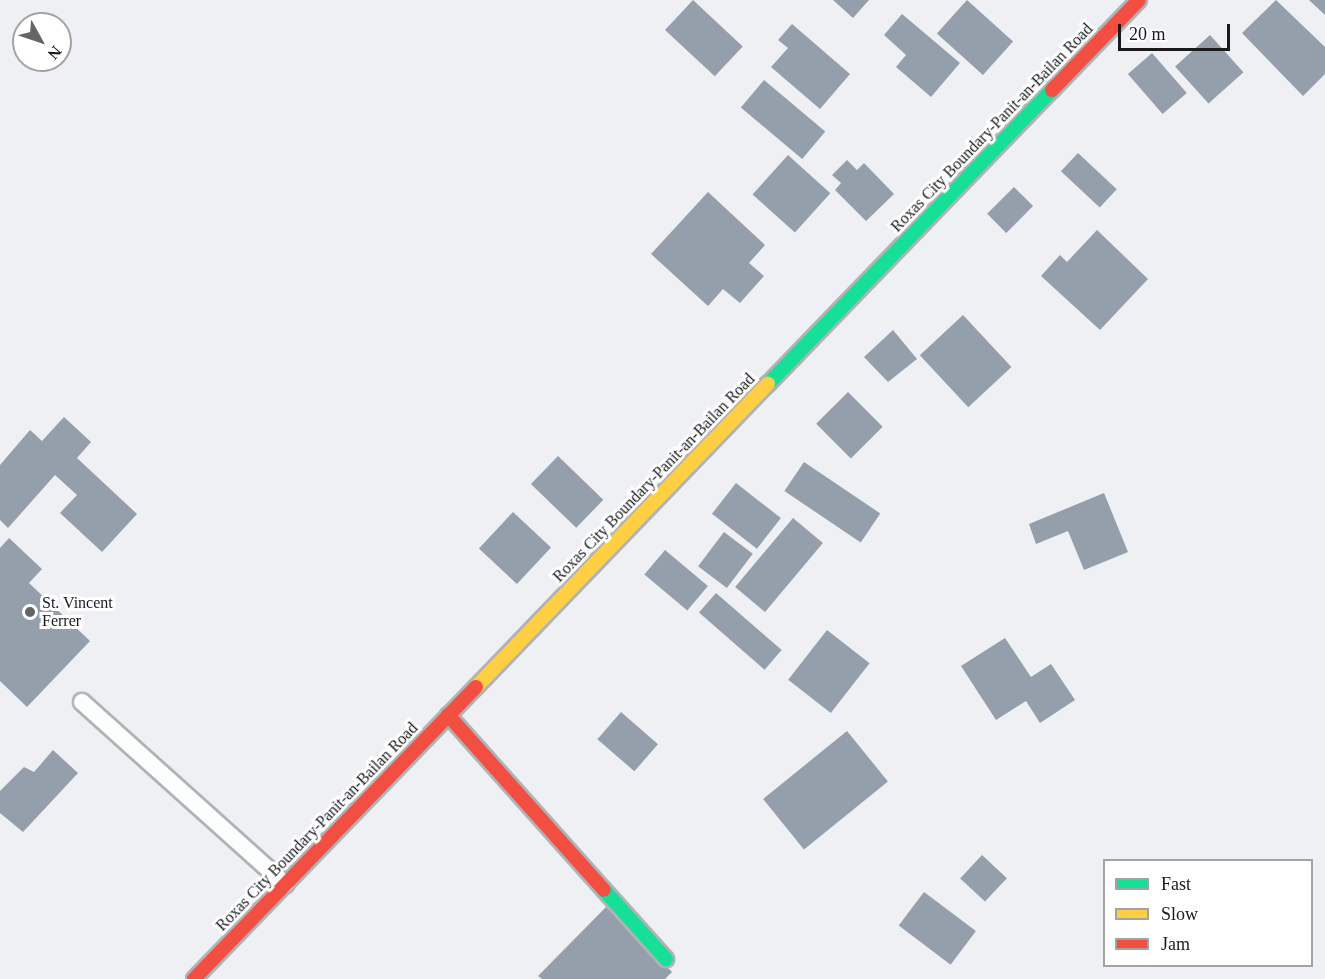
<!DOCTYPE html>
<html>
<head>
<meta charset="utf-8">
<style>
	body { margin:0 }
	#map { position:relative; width:1325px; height:979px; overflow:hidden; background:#eef0f3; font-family:"Times New Roman",serif }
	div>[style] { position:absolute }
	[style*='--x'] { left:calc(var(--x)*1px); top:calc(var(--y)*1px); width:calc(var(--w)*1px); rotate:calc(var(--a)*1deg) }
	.building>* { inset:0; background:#949fab; transform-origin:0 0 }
	.roads { filter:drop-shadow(2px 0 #b1b2b5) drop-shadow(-2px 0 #b1b2b5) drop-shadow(0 2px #b1b2b5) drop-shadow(0 -2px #b1b2b5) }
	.lane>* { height:16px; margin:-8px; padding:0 8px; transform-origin:8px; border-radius:8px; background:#fcfdfd }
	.fast>* { height:14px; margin:-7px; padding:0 7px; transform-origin:7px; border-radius:7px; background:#16e098 }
	.slow>* { height:14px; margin:-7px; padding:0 7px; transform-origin:7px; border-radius:7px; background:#ffcf43 }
	.jam>* { height:14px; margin:-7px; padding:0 7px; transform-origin:7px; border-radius:7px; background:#f24e42 }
	.dots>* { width:16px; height:16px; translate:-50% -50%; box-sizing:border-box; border:3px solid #fff; border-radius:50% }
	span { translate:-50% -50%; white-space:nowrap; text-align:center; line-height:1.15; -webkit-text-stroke:6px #fff; paint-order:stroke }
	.street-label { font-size:16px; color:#181a1c }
	.poi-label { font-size:16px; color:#181a1c }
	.left { translate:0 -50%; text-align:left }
	.legend { position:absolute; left:1103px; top:859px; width:210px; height:108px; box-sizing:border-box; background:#fff; border:2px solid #a3a3a4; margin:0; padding:8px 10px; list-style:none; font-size:18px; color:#181a1c }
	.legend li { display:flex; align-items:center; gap:12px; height:30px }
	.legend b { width:30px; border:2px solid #a3a3a4 }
	.north { position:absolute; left:12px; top:12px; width:60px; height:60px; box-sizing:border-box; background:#fff; border:2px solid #a3a3a4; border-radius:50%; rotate:130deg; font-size:16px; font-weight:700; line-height:24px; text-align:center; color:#181a1c }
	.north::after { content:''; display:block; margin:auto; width:21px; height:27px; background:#636567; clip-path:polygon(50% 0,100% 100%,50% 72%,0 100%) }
	.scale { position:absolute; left:1118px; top:24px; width:112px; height:27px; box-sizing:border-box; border:3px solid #181a1c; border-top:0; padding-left:8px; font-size:18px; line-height:21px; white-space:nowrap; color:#181a1c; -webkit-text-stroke:4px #fff; paint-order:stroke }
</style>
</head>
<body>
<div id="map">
	<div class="building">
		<i style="left:693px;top:0;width:68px;height:41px;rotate:43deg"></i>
		<i style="clip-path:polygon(833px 0,869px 0,853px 18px)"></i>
		<i style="left:967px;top:0;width:62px;height:45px;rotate:42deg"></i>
		<i style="clip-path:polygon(1276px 0,1325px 47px,1325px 74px,1303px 96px,1242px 33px)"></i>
		<i style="clip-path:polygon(1309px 0,1325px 0,1325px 15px)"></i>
		<i style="clip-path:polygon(902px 14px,960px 63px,931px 97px,896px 67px,906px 55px,884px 35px)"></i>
		<i style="clip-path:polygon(792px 24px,850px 74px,820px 109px,771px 67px,788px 48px,778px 40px)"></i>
		<i style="left:1210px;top:35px;width:50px;height:47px;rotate:48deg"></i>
		<i style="left:1152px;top:53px;width:53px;height:32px;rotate:49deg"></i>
		<i style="left:764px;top:80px;width:80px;height:36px;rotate:40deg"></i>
		<i style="left:1078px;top:153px;width:53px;height:25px;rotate:43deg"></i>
		<i style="left:788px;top:155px;width:57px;height:53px;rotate:42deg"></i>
		<i style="clip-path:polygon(847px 160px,857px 170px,864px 163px,894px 194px,866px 221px,835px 190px,841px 183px,832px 175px)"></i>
		<i style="left:1014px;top:187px;width:27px;height:38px;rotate:45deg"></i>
		<i style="clip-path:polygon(708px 192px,765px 245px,749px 263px,764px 276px,740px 303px,723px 289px,708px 306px,651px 254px)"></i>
		<i style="clip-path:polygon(1097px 230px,1148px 279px,1100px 330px,1041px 276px,1060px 255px,1067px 262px)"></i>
		<i style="left:963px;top:315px;width:71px;height:59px;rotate:47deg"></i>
		<i style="clip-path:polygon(893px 330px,917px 359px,888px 382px,864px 357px)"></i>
		<i style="left:848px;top:392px;width:49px;height:45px;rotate:45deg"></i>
		<i style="clip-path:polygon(64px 417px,91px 442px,77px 458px,137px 514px,102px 552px,60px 513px,77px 495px,55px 475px,8px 528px,0 520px,0 465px,30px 430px,42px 441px)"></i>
		<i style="left:558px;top:456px;width:63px;height:39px;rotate:44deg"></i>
		<i style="left:804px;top:462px;width:92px;height:35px;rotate:34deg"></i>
		<i style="left:736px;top:483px;width:57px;height:39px;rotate:38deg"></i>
		<i style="clip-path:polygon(1104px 493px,1128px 552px,1084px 570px,1068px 531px,1036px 544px,1029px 524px)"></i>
		<i style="left:513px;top:512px;width:52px;height:50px;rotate:43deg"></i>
		<i style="left:793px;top:518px;width:39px;height:90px;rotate:40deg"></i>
		<i style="left:724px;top:532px;width:36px;height:43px;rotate:37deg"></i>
		<i style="clip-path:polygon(9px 538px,42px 569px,29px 583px,90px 641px,27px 707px,0 681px,0 548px)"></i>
		<i style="left:665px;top:550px;width:56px;height:32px;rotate:40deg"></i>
		<i style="left:716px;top:593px;width:87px;height:26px;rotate:41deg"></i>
		<i style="left:827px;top:630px;width:54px;height:63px;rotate:38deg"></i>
		<i style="clip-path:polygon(1005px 638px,1031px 677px,1051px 664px,1075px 700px,1040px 723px,1026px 701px,996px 720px,961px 666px)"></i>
		<i style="left:621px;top:712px;width:49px;height:36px;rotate:41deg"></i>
		<i style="left:847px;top:731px;width:65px;height:108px;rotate:51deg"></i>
		<i style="clip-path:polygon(53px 750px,78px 773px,23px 832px,0 813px,0 791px,24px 767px,34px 772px)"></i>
		<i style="left:982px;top:855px;width:34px;height:32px;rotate:43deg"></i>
		<i style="left:924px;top:892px;width:65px;height:42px;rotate:37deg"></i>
		<i style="clip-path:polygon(606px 907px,672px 972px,665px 979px,542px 979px,538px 976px)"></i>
	</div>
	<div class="roads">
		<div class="lane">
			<i style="--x:82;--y:702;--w:273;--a:41.9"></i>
		</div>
		<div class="fast">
			<i style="--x:768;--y:384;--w:409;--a:-46"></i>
			<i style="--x:604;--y:890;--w:93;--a:48.1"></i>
		</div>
		<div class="slow">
			<i style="--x:476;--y:687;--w:421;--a:-46.1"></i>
		</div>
		<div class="jam">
			<i style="--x:1052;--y:90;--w:125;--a:-46"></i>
			<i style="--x:448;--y:715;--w:234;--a:48.3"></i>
			<i style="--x:194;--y:979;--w:406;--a:-46"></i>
		</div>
	</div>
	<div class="dots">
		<i style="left:30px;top:612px;background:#636567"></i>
	</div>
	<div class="street-label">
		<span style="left:992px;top:128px;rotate:-46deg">Roxas City Boundary-Panit-an-Bailan Road</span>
		<span style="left:654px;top:478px;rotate:-46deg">Roxas City Boundary-Panit-an-Bailan Road</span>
		<span style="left:317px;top:827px;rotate:-46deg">Roxas City Boundary-Panit-an-Bailan Road</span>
	</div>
	<div class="poi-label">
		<span class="left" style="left:42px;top:612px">St. Vincent<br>Ferrer</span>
	</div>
	<ul class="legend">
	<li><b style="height:8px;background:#16e098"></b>Fast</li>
	<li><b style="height:8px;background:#ffcf43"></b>Slow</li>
	<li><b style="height:8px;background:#f24e42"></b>Jam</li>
	</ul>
	<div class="north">N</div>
	<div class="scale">20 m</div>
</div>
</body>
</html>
